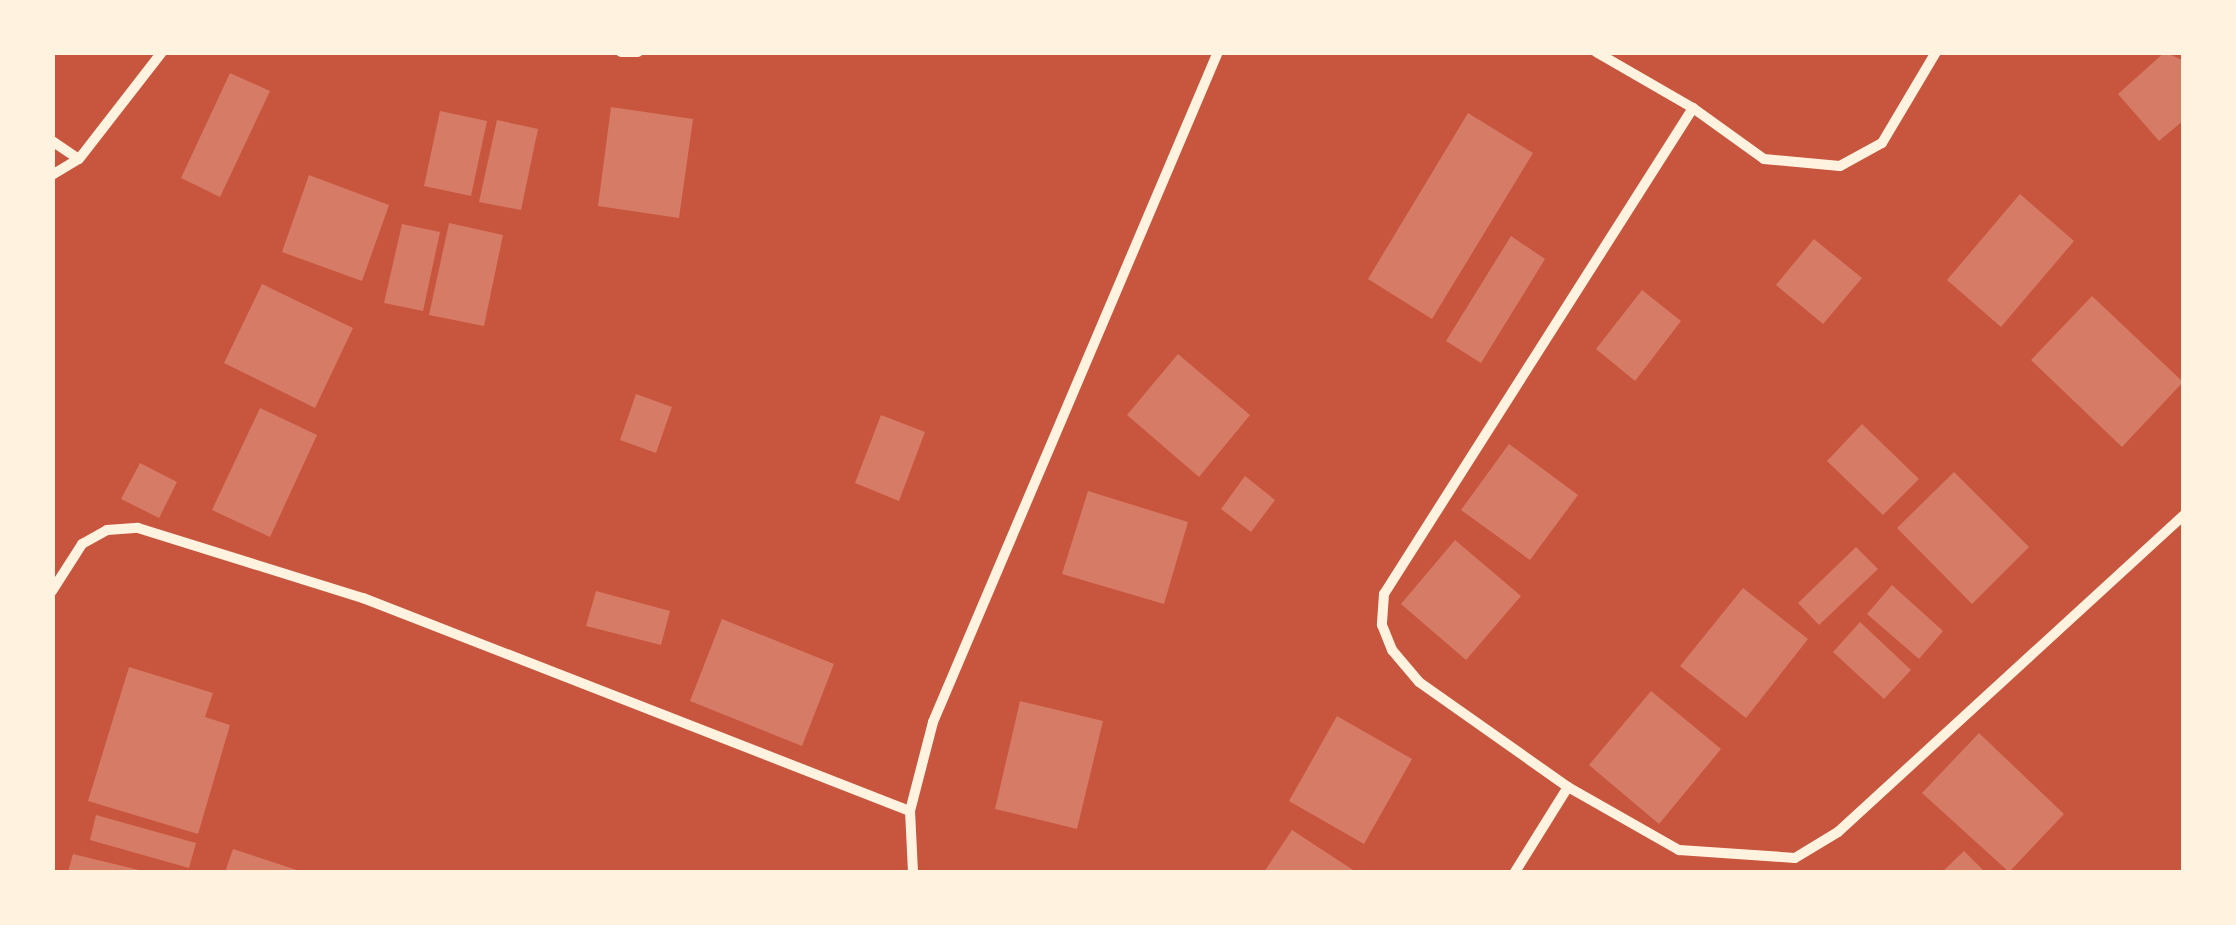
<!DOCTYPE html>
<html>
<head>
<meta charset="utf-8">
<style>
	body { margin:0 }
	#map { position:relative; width:2236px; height:925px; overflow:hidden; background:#c8553d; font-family:"Fira Sans",sans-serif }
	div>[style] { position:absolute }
	.building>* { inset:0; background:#d67c66 }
	.minor>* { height:10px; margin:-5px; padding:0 5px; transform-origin:5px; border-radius:5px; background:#fff3e0 }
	span { translate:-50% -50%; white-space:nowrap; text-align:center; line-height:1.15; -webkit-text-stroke:8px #fff3e0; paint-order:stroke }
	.frame { position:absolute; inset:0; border:55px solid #fff3e0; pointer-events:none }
</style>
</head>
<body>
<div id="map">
	<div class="building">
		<i style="clip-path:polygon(2165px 52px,2184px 61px,2184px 120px,2159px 141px,2118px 94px)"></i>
		<i style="clip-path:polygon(230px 73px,270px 91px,220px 197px,181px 178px)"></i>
		<i style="clip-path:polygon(611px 107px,693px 119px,679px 218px,598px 206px)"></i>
		<i style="clip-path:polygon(440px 111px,487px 121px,471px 196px,424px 186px)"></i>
		<i style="clip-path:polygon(1468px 113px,1533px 153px,1432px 319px,1368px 279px)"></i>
		<i style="clip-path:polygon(497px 120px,538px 129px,521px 210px,479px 202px)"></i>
		<i style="clip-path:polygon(309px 175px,389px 205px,362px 281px,282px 252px)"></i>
		<i style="clip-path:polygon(2020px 194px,2074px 241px,2001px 327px,1947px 280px)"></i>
		<i style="clip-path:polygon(449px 223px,503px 235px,484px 326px,429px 315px)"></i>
		<i style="clip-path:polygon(402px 224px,440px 232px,423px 311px,384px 303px)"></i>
		<i style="clip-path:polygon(1511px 236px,1545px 259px,1481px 363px,1446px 341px)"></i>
		<i style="clip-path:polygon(1814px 239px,1862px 278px,1823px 324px,1776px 285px)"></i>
		<i style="clip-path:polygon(262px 284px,353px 328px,315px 408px,224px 363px)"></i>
		<i style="clip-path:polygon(1642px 290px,1681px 321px,1635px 381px,1596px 349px)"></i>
		<i style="clip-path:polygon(2092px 296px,2183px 382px,2122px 447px,2031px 360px)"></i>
		<i style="clip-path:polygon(1178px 354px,1250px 415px,1199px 477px,1127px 415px)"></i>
		<i style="clip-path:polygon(636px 394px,672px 407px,656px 453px,620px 440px)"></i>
		<i style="clip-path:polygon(260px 408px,317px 435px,270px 537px,212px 510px)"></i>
		<i style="clip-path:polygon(881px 415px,925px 432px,899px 501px,855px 483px)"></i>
		<i style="clip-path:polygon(1862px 424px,1919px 479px,1883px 515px,1827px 461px)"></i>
		<i style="clip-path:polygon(1509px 444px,1578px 495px,1530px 560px,1461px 510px)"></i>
		<i style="clip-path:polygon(140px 463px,177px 482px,159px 518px,121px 499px)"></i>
		<i style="clip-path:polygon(1954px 472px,2029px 547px,1972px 604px,1897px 528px)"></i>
		<i style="clip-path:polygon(1245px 476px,1275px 500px,1251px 532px,1221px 509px)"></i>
		<i style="clip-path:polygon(1088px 491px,1188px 522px,1164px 604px,1062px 574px)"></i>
		<i style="clip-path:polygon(1455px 540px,1521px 596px,1466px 660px,1401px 604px)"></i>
		<i style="clip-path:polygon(1856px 547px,1878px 569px,1819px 625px,1798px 603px)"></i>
		<i style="clip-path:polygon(1892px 585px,1943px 631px,1919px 659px,1867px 614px)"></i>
		<i style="clip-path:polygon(1743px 588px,1808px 639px,1746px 718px,1680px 666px)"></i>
		<i style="clip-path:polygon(596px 591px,670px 611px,661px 645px,586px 626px)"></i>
		<i style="clip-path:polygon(722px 619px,834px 664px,802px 746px,690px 701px)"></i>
		<i style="clip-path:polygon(1860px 622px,1911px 670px,1884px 699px,1833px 652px)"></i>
		<i style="clip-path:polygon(129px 667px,213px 693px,205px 717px,230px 725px,198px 834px,88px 801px)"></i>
		<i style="clip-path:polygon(1651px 691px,1721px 749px,1659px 824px,1589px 765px)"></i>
		<i style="clip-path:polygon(1020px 701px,1103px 721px,1077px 829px,995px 809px)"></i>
		<i style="clip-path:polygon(1337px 716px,1412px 759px,1364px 844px,1289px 801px)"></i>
		<i style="clip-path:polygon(1979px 733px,2064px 814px,2009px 872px,1922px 793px)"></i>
		<i style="clip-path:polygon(96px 815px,196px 843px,189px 868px,90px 840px)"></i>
		<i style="clip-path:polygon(1292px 830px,1356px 872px,1264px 872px)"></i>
		<i style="clip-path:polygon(233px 849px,303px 872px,225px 872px)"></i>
		<i style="clip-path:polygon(1964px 851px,1985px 872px,1942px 872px)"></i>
		<i style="clip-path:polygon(73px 854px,143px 871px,143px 872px,68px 872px)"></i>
	</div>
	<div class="minor">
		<i style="left:621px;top:52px;width:17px"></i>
		<i style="left:1596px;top:52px;width:112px;rotate:30deg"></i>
		<i style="left:1693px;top:108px;width:87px;rotate:35.7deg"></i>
		<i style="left:1764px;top:159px;width:76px;rotate:5.3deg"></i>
		<i style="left:1840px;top:166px;width:48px;rotate:-28.7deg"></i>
		<i style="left:1882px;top:143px;width:106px;rotate:-59.3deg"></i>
		<i style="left:1693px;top:108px;width:576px;rotate:122.45deg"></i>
		<i style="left:1384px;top:594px;width:31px;rotate:94deg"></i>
		<i style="left:1382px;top:625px;width:27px;rotate:68deg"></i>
		<i style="left:1392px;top:650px;width:42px;rotate:49.8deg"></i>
		<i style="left:1419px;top:682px;width:182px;rotate:35.2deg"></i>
		<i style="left:1568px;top:787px;width:128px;rotate:29.6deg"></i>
		<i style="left:1679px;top:850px;width:116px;rotate:3.9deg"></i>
		<i style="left:1795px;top:858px;width:50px;rotate:-31.2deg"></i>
		<i style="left:1838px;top:832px;width:469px;rotate:-42.5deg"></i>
		<i style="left:52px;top:141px;width:32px;rotate:34deg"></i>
		<i style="left:52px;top:175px;width:31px;rotate:-31deg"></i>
		<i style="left:79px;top:159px;width:135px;rotate:-52.2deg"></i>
		<i style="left:52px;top:591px;width:56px;rotate:-57.4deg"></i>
		<i style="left:82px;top:544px;width:29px;rotate:-29deg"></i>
		<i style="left:107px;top:530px;width:31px;rotate:-4deg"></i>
		<i style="left:138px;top:528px;width:236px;rotate:17.3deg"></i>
		<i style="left:363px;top:598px;width:587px;rotate:21.28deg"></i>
		<i style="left:913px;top:872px;width:61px;rotate:-92.8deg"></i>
		<i style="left:910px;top:811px;width:92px;rotate:-75.5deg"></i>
		<i style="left:933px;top:722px;width:728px;rotate:-66.96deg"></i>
		<i style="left:1515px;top:872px;width:100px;rotate:-58.1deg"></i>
	</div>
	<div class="frame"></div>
</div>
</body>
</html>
